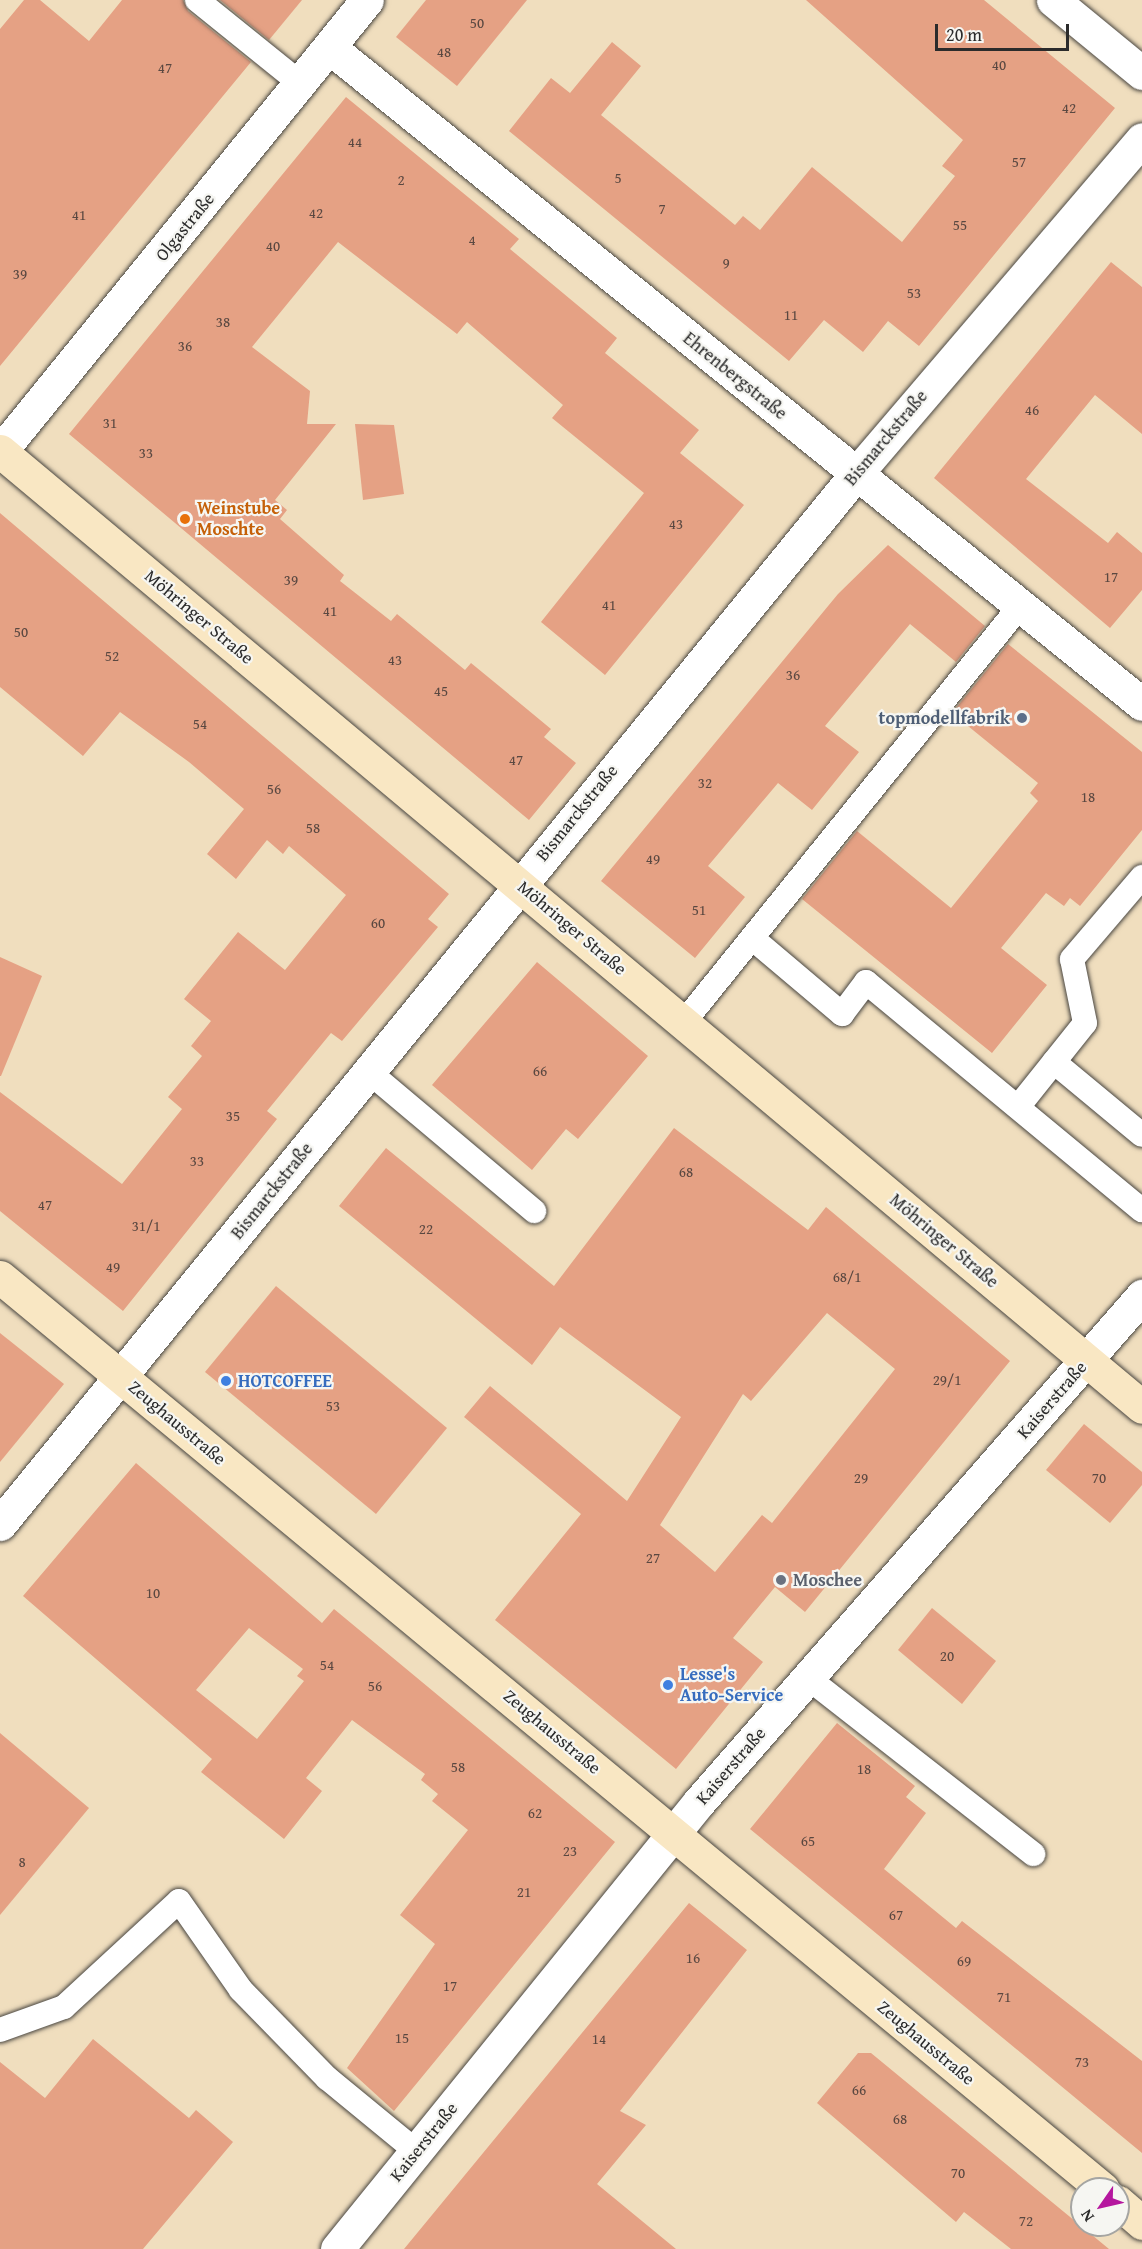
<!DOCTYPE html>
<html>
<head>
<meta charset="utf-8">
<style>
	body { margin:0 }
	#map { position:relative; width:1142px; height:2249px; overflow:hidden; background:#f0debe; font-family:"Gentium Book Plus",serif }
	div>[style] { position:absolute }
	.building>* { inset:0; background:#e5a184 }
	.roads { filter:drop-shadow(0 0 2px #494641) drop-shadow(0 0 2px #494641) }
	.lane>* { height:24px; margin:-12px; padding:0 12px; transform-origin:12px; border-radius:12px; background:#fff }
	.street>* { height:33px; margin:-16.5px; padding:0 16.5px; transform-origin:16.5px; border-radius:16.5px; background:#fff }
	.secondary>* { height:33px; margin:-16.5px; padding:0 16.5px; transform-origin:16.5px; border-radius:16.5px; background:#f9e7c3 }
	.dots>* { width:16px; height:16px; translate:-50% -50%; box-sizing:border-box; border:3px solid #f6f6f2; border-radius:50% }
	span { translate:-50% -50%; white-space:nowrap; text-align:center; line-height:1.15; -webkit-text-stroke:4.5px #f6f6f2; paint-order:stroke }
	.number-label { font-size:15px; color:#5a4841 }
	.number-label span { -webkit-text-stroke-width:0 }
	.street-label { font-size:18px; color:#2b2b2b }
	.food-label { font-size:18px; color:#c56008; font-weight:700 }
	.left { translate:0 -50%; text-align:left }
	.service-label { font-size:18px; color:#4e5e75; font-weight:700 }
	.right { translate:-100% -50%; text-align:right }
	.shop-label { font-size:18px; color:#366cbe; font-weight:700 }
	.worship-label { font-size:18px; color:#5b616d; font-weight:700 }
	.north { position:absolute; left:1070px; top:2177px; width:60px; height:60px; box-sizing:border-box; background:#f6f6f2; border:2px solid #a5a5a2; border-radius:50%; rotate:236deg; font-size:16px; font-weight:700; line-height:24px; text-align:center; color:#2b2b2b }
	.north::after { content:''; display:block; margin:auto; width:21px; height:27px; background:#b5179e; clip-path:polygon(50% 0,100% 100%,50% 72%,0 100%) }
	.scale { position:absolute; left:935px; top:24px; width:134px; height:27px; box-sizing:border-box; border:3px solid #2b2b2b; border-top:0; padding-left:8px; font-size:18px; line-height:21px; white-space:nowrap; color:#2b2b2b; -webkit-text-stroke:4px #f6f6f2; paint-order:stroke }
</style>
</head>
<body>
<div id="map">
	<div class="building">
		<i style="clip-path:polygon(24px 0,40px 0,89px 41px,122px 0,183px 0,188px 11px,251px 62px,0 366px,0 29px)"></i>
		<i style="clip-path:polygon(220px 0,302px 0,269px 40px)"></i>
		<i style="clip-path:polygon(426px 0,527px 0,457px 86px,396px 37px)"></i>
		<i style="clip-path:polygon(806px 0,984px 0,1115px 108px,919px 346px,888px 321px,863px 352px,824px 320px,789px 361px,509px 131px,551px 78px,570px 93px,612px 42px,641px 66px,601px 115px,735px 225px,743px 216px,760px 230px,812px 167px,902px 242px,955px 176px,942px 166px,963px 140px)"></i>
		<i style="clip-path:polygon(346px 97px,519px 239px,510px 249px,617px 338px,605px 353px,699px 430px,680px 453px,744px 505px,605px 675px,541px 622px,644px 493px,552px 418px,563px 405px,467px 322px,457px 334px,338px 242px,252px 347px,310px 391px,307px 424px,336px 424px,275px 500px,287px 510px,280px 519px,344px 575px,340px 581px,391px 621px,397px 614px,465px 670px,471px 663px,522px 705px,551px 729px,544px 737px,576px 763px,529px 820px,69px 434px)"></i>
		<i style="clip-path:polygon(1111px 262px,1142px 287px,1142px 434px,1095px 395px,1026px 479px,1108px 543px,1117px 532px,1142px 553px,1142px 590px,1110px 628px,934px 478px)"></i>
		<i style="clip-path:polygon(355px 424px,394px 425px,404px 494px,363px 500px)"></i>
		<i style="clip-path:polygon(0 513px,449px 894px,428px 919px,438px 927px,342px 1041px,331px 1033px,267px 1111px,277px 1119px,123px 1311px,0 1211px,0 1092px,122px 1184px,182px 1109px,168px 1097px,202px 1056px,191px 1046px,211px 1021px,184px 999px,238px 932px,285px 970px,346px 895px,289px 846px,283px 854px,267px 840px,236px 879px,207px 854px,244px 809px,189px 762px,120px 712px,83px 756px,0 687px)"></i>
		<i style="clip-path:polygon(888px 545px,985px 626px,956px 662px,910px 624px,825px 726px,859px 752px,812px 810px,778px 783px,708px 866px,745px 897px,695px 958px,601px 881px,838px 594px)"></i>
		<i style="clip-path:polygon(1008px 644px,1142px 752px,1142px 830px,1080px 906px,1070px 898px,1064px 906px,1046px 893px,1001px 948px,1047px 985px,992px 1053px,802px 899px,857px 831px,951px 908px,1038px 801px,1030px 793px,1038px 783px,952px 713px)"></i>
		<i style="clip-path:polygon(0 957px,42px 976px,1px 1076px,0 1076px)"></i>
		<i style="clip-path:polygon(537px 962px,648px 1056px,578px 1139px,566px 1129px,532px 1170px,432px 1085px)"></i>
		<i style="clip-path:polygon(evenodd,674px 1128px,808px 1230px,826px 1207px,1010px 1361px,805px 1612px,775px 1587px,733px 1638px,763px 1662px,676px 1769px,495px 1620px,581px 1514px,464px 1417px,490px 1386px,627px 1501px,681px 1417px,560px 1327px,532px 1365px,339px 1206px,386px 1148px,554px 1286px,674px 1128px,827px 1313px,895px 1369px,772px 1523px,762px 1515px,715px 1572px,660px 1525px,743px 1394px,751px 1401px,827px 1313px)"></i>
		<i style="clip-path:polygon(276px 1286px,447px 1428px,376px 1514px,205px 1372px)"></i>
		<i style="clip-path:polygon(0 1333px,64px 1384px,0 1462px)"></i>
		<i style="clip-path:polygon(1084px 1424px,1142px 1472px,1142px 1485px,1110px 1523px,1046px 1470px)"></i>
		<i style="clip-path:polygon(evenodd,136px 1463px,322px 1623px,334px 1609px,615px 1842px,394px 2111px,347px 2068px,435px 1944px,400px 1915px,468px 1830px,432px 1801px,438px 1794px,421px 1780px,425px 1774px,352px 1720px,306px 1778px,322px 1791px,284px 1839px,201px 1772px,212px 1759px,23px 1596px,136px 1463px,249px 1628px,303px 1669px,297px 1676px,304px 1681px,257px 1739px,196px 1690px,249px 1628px)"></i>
		<i style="clip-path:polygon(932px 1608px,996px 1661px,962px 1704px,898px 1650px)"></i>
		<i style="clip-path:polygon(837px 1723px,915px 1786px,906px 1797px,926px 1813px,884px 1869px,956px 1928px,962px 1921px,1142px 2061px,1142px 2153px,750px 1829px)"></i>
		<i style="clip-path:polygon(0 1733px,89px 1808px,0 1915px)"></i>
		<i style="clip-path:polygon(689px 1903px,747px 1950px,620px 2111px,646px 2125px,597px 2184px,676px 2249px,404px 2249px)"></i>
		<i style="clip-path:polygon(93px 2039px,189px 2118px,196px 2110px,233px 2142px,143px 2249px,0 2249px,0 2062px,45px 2098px)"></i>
		<i style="clip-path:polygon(858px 2053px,871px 2053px,1109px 2249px,1011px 2249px,964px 2212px,956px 2222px,817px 2103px)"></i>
	</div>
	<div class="roads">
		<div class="lane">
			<i style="left:197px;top:0;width:132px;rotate:38.9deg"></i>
			<i style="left:752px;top:938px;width:118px;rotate:40.2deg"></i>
			<i style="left:842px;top:1014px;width:40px;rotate:-53deg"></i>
			<i style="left:866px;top:982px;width:358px;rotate:39.6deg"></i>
			<i style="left:684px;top:1022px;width:535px;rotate:-51.07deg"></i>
			<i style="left:1054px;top:1062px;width:114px;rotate:39.7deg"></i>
			<i style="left:369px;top:1072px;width:216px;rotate:40.1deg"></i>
			<i style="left:1018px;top:1107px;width:107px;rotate:-51.4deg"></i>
			<i style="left:1085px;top:1023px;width:65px;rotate:-101.5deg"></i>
			<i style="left:1072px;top:959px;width:108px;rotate:-49.5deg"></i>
			<i style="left:808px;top:1678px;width:286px;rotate:38deg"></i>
			<i style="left:0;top:2030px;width:68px;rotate:-19.8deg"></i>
			<i style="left:64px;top:2007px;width:156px;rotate:-42.7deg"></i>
			<i style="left:179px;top:1901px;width:108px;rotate:55.1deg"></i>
			<i style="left:241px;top:1990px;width:123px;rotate:45.7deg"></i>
			<i style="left:327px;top:2078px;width:115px;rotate:39.4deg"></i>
		</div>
		<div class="street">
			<i style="left:1053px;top:0;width:115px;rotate:39.4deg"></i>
			<i style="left:329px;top:47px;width:1045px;rotate:38.94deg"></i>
			<i style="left:0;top:452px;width:582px;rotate:-50.93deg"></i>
			<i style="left:0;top:1524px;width:1355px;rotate:-50.81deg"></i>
			<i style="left:856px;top:474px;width:440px;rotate:-49.5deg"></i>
			<i style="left:337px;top:2249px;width:575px;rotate:-51deg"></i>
			<i style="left:699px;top:1802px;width:673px;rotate:-48.8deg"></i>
		</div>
		<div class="secondary">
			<i style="left:0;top:451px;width:1489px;rotate:39.93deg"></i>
			<i style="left:0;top:1277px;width:1431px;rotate:39.59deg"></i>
			<i style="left:1118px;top:2202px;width:32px;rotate:41deg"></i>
		</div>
	</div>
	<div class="dots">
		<i style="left:185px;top:519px;background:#e8710a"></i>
		<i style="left:1022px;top:718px;background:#5c6f8a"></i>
		<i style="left:226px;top:1381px;background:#3f7fe0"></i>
		<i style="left:781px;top:1580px;background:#6b7280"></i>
		<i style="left:668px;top:1685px;background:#3f7fe0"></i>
	</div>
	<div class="number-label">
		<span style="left:477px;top:23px">50</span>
		<span style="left:444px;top:52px">48</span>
		<span style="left:999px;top:65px">40</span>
		<span style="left:165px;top:68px">47</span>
		<span style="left:1069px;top:108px">42</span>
		<span style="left:355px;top:142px">44</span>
		<span style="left:1019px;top:162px">57</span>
		<span style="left:618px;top:178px">5</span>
		<span style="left:401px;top:180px">2</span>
		<span style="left:662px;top:209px">7</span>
		<span style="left:316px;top:213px">42</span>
		<span style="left:79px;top:215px">41</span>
		<span style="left:960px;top:225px">55</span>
		<span style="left:472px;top:240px">4</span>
		<span style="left:273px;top:246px">40</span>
		<span style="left:726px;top:263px">9</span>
		<span style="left:20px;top:274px">39</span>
		<span style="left:914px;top:293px">53</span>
		<span style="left:791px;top:315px">11</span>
		<span style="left:223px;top:322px">38</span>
		<span style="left:185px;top:346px">36</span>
		<span style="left:1032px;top:410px">46</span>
		<span style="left:110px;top:423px">31</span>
		<span style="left:146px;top:453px">33</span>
		<span style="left:676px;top:524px">43</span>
		<span style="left:1111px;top:577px">17</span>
		<span style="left:291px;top:580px">39</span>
		<span style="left:609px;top:605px">41</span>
		<span style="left:330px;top:611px">41</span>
		<span style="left:21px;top:632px">50</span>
		<span style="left:112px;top:656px">52</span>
		<span style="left:395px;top:660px">43</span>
		<span style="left:793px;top:675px">36</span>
		<span style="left:441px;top:691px">45</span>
		<span style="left:200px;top:724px">54</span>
		<span style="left:516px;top:760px">47</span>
		<span style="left:705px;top:783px">32</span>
		<span style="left:274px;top:789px">56</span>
		<span style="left:1088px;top:797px">18</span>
		<span style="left:313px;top:828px">58</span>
		<span style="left:653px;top:859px">49</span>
		<span style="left:699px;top:910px">51</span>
		<span style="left:378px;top:923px">60</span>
		<span style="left:540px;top:1071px">66</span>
		<span style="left:233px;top:1116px">35</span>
		<span style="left:197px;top:1161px">33</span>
		<span style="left:686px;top:1172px">68</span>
		<span style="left:45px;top:1205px">47</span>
		<span style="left:146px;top:1226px">31/1</span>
		<span style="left:426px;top:1229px">22</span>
		<span style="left:113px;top:1267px">49</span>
		<span style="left:847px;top:1277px">68/1</span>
		<span style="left:947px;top:1380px">29/1</span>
		<span style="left:333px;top:1406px">53</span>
		<span style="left:861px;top:1478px">29</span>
		<span style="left:1099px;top:1478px">70</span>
		<span style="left:653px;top:1558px">27</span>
		<span style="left:153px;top:1593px">10</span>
		<span style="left:947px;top:1656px">20</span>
		<span style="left:327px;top:1665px">54</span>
		<span style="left:375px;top:1686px">56</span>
		<span style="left:458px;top:1767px">58</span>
		<span style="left:864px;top:1769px">18</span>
		<span style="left:535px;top:1813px">62</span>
		<span style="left:808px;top:1841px">65</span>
		<span style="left:570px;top:1851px">23</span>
		<span style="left:22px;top:1862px">8</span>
		<span style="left:524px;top:1892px">21</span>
		<span style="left:896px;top:1915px">67</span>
		<span style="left:693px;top:1958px">16</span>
		<span style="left:964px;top:1961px">69</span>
		<span style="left:450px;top:1986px">17</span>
		<span style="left:1004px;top:1997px">71</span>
		<span style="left:402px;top:2038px">15</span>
		<span style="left:599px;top:2039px">14</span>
		<span style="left:1082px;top:2062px">73</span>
		<span style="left:859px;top:2090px">66</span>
		<span style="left:900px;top:2119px">68</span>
		<span style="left:958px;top:2173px">70</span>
		<span style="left:1026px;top:2221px">72</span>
	</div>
	<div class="street-label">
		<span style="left:185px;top:227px;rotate:-51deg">Olgastraße</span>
		<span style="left:735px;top:376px;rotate:39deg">Ehrenbergstraße</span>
		<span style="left:886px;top:438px;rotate:-50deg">Bismarckstraße</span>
		<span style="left:199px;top:617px;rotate:40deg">Möhringer Straße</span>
		<span style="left:577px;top:813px;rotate:-51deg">Bismarckstraße</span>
		<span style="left:572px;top:928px;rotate:40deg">Möhringer Straße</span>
		<span style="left:272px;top:1191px;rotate:-51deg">Bismarckstraße</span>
		<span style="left:944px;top:1241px;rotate:40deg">Möhringer Straße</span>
		<span style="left:1052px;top:1400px;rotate:-49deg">Kaiserstraße</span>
		<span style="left:177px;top:1423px;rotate:40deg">Zeughausstraße</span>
		<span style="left:552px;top:1732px;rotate:40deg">Zeughausstraße</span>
		<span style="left:731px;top:1766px;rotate:-49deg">Kaiserstraße</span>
		<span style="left:926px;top:2043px;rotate:40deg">Zeughausstraße</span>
		<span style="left:424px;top:2142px;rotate:-51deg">Kaiserstraße</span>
	</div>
	<div class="food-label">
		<span class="left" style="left:197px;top:519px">Weinstube<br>Moschte</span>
	</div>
	<div class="service-label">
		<span class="right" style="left:1010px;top:718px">topmodellfabrik</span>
	</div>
	<div class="shop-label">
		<span class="left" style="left:238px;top:1381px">HOTCOFFEE</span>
		<span class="left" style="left:680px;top:1685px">Lesse's<br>Auto-Service</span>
	</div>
	<div class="worship-label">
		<span class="left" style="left:793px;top:1580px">Moschee</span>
	</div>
	<div class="north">N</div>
	<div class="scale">20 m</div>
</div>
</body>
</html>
